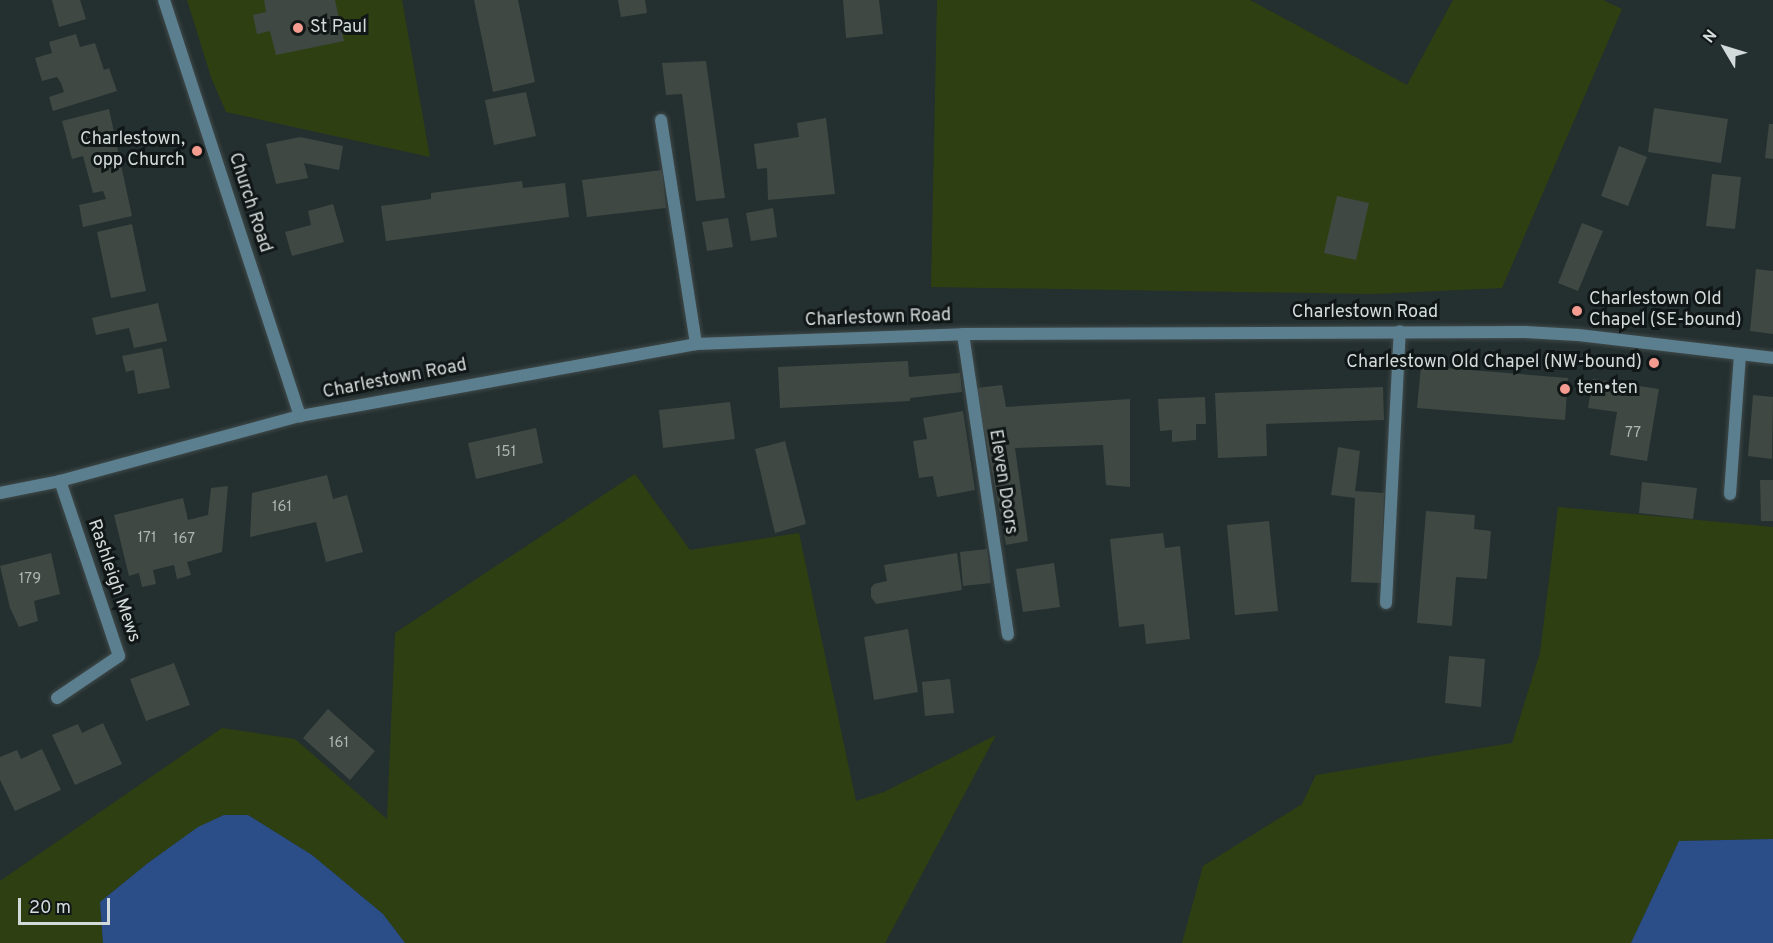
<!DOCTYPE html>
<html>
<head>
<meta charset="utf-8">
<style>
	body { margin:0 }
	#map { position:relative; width:1773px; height:943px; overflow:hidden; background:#242f2f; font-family:Overpass,sans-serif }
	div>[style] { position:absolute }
	.green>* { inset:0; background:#2e4011 }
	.water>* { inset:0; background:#2b4e88 }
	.building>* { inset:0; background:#3f4843 }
	.roads { filter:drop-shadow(0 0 2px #404a4a) drop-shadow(0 0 2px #404a4a) }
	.service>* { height:12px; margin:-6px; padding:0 6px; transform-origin:6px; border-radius:6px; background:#5c7f8f }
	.minor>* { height:12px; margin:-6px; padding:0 6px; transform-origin:6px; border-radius:6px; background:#5c7f8f }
	.tertiary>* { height:12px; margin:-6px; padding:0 6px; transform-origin:6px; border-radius:6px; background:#5c7f8f }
	.dots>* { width:16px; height:16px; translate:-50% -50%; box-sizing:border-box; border:3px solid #111616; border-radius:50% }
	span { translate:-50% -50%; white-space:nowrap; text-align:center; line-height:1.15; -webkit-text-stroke:6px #111616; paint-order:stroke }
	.number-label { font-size:15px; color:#aeb6b4 }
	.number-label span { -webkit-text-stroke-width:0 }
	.poi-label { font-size:18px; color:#d3dada }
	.left { translate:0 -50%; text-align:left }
	.right { translate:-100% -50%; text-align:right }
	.street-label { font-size:18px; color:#d3dada }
	.north { position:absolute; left:1695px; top:18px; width:60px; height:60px; -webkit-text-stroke:4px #111616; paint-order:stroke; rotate:308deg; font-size:16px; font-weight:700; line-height:24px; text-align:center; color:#d3dada }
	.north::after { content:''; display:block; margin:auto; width:21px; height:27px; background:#d3dada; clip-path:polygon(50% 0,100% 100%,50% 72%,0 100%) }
	.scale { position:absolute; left:18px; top:898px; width:92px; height:27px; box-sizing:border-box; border:3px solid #d3dada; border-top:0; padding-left:8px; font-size:18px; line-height:21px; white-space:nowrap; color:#d3dada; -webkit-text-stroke:4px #111616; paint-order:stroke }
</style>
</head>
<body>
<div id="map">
	<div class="green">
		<i style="clip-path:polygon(187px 0,402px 0,430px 157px,226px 112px,211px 77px)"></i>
		<i style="clip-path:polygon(937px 0,1250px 0,1407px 85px,1453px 0,1603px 0,1622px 9px,1502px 288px,1373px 294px,931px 287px)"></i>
		<i style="clip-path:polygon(635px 474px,690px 550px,799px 533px,856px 801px,884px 792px,996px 735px,885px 943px,405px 943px,383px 914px,312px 855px,248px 815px,224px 815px,199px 827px,148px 863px,100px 902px,103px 943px,0 943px,0 881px,222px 728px,295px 739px,387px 819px,395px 633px)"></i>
		<i style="clip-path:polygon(1558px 507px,1773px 527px,1773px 839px,1679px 841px,1631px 943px,1182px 943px,1203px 866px,1302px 804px,1316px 775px,1512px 743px,1540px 653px)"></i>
	</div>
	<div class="water">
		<i style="clip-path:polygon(224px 815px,248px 815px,312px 855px,383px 914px,405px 943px,103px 943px,100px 902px,148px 863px,198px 827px)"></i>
		<i style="clip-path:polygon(1773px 839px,1773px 943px,1631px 943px,1679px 841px)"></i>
	</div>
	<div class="building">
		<i style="clip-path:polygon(52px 0,80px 0,86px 19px,59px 27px)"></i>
		<i style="clip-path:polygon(264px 0,335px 0,344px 41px,276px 55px,270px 31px,257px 34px,253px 15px,266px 12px)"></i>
		<i style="clip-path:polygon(474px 0,518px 0,535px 82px,493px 92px)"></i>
		<i style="clip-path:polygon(618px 0,645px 0,647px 13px,621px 17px)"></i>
		<i style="clip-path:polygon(843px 0,879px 0,883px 34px,846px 38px)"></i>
		<i style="clip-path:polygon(76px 34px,80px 47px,95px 43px,104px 70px,109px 68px,117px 91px,53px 111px,49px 97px,64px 92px,61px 83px,57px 77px,42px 81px,35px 58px,52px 53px,49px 42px)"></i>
		<i style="clip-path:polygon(706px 61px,725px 198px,696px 201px,682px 94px,666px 95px,662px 63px)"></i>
		<i style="clip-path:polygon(526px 92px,536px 136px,494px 145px,485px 100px)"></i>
		<i style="clip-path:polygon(1654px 108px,1728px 119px,1721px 163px,1648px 152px)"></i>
		<i style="clip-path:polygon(109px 109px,132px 216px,83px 227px,79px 205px,106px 199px,103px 191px,93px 193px,83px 156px,72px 159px,62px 121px)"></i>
		<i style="clip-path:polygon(826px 118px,835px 194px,768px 200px,767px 168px,757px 169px,754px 144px,799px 137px,797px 123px)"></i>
		<i style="clip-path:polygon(1769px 124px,1773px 124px,1773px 159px,1765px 158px)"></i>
		<i style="clip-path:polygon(300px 137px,343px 146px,339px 170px,304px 163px,308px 178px,276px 184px,266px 144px)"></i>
		<i style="clip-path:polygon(1619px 146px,1647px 157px,1628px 206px,1601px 196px)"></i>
		<i style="clip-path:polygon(662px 170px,666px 208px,587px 217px,582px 180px)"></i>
		<i style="clip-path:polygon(1712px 174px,1741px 177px,1735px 229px,1706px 226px)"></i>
		<i style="clip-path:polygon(522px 181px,523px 188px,565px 183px,569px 217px,386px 241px,381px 206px,431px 199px,431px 193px)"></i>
		<i style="clip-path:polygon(1337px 196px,1369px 203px,1356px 260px,1324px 253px)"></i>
		<i style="clip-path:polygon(333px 204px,344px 242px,292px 256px,285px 232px,311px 225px,308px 211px)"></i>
		<i style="clip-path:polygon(773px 208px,777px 237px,751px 241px,746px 213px)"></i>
		<i style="clip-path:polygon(728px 218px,733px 247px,707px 251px,702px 222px)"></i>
		<i style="clip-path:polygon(1582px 223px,1603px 231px,1578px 291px,1558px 283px)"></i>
		<i style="clip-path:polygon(132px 224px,146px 291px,111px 298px,97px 232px)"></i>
		<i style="clip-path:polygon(1756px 269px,1773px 271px,1773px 334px,1750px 331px)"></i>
		<i style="clip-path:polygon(158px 303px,167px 341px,134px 348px,129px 328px,96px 335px,92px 318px)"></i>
		<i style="clip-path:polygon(162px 348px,170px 388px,138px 394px,134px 370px,126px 372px,122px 356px)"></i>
		<i style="clip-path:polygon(908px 361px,909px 377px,960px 373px,962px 392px,910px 398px,910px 401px,780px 408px,778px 367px)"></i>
		<i style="clip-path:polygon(1421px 366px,1568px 378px,1565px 420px,1417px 408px)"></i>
		<i style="clip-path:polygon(1593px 379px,1659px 389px,1647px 461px,1610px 455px,1617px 412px,1588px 408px)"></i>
		<i style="clip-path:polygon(1002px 385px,1006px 407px,1130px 399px,1130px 487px,1106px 485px,1103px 445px,1015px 448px,1028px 541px,1006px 545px,976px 388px)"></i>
		<i style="clip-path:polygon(1383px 387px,1384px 420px,1266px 424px,1267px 456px,1218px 458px,1215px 393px)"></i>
		<i style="clip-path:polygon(1753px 395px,1773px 397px,1772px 459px,1748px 456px)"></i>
		<i style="clip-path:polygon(1205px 397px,1206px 424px,1196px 424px,1196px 440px,1172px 442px,1172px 430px,1160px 431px,1158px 399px)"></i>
		<i style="clip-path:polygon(730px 402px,735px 439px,663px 448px,659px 410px)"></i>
		<i style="clip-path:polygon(963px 411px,975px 490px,937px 497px,933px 476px,919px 478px,913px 441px,927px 439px,923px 418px)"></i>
		<i style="clip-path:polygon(536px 428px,543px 463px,476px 479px,468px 443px)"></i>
		<i style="clip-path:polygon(785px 441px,806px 524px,775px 533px,755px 449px)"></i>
		<i style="clip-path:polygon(1338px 447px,1360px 451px,1355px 491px,1384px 493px,1381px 583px,1351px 582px,1355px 498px,1331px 495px)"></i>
		<i style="clip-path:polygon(327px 475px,333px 499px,347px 495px,363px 552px,326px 562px,316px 522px,250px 537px,252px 493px)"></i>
		<i style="clip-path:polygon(1760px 480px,1773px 480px,1773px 521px,1761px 521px)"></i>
		<i style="clip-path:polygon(1642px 482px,1697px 488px,1693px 519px,1639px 513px)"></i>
		<i style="clip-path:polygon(228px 486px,222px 552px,187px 562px,191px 575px,177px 579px,174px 565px,153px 570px,156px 584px,142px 587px,139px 573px,129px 576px,114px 515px,183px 498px,188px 520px,208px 515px,211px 488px)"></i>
		<i style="clip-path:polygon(1426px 511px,1475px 515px,1474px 529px,1491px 531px,1487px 579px,1456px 577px,1452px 626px,1417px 623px)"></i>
		<i style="clip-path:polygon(1269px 521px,1278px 611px,1235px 615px,1227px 525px)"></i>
		<i style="clip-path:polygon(1163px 533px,1165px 548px,1180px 546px,1190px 639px,1146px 644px,1144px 624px,1119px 627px,1110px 539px)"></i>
		<i style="clip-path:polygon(987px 549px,991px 583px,963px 586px,960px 552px)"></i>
		<i style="clip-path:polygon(51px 553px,60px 594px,34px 601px,38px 621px,19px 627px,10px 608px,0 566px)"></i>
		<i style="clip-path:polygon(957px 553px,962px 590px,876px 604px,871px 597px,871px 588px,874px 584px,887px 581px,884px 565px)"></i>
		<i style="clip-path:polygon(1054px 563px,1060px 607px,1023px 612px,1016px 569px)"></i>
		<i style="clip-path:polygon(908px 629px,918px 692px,874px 700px,864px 637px)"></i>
		<i style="clip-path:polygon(1449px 656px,1485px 659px,1481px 707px,1445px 703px)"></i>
		<i style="clip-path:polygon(174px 663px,190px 705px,146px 721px,130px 679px)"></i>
		<i style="clip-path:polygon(950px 679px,954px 713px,925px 716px,922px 682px)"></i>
		<i style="clip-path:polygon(328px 709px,375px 751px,350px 780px,303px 738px)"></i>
		<i style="clip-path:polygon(103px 723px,122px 764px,75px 785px,52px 735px,78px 724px,82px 733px)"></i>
		<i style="clip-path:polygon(42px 749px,61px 790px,15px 811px,0 780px,0 757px,17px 750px,21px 759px)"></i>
	</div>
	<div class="roads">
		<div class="service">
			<i style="left:1730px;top:494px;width:140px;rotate:-85.9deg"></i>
			<i style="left:1386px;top:603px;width:272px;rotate:-87.1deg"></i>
		</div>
		<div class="minor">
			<i style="left:661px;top:120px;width:227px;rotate:81.1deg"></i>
			<i style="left:963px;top:334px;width:304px;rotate:81.5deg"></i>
			<i style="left:57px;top:698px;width:75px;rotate:-34.1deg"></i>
			<i style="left:119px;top:656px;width:185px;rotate:-108.6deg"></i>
		</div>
		<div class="tertiary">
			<i style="left:164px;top:0;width:438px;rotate:71.9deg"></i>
			<i style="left:0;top:493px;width:61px;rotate:-11.3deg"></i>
			<i style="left:60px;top:481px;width:249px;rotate:-15.2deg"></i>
			<i style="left:300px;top:416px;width:402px;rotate:-10.3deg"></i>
			<i style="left:696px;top:344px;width:267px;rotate:-2.1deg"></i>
			<i style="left:963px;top:334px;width:562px;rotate:-0.2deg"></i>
			<i style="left:1525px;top:332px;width:53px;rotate:3.2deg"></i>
			<i style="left:1578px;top:335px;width:196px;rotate:6.7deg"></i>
		</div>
	</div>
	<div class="dots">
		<i style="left:298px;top:28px;background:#f59c91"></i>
		<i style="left:197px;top:151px;background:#f59c91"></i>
		<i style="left:1577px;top:311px;background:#f59c91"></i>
		<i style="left:1654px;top:363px;background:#f59c91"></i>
		<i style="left:1565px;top:389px;background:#f59c91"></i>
	</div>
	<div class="number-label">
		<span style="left:1633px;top:434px">77</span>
		<span style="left:506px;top:453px">151</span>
		<span style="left:282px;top:508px">161</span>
		<span style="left:147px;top:539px">171</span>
		<span style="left:184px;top:540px">167</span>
		<span style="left:30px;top:580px">179</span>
		<span style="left:339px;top:744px">161</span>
	</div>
	<div class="poi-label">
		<span class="left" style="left:310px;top:28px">St Paul</span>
		<span class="right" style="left:185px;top:151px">Charlestown,<br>opp Church</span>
		<span class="left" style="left:1589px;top:311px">Charlestown Old<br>Chapel (SE-bound)</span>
		<span class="right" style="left:1642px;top:363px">Charlestown Old Chapel (NW-bound)</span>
		<span class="left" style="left:1577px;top:389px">ten•ten</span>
	</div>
	<div class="street-label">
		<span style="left:249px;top:203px;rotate:72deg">Church Road</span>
		<span style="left:1365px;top:313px">Charlestown Road</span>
		<span style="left:878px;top:319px;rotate:-2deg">Charlestown Road</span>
		<span style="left:395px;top:380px;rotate:-11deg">Charlestown Road</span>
		<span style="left:1002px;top:482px;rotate:81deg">Eleven Doors</span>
		<span style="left:113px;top:581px;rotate:71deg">Rashleigh Mews</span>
	</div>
	<div class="north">N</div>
	<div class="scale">20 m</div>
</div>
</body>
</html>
